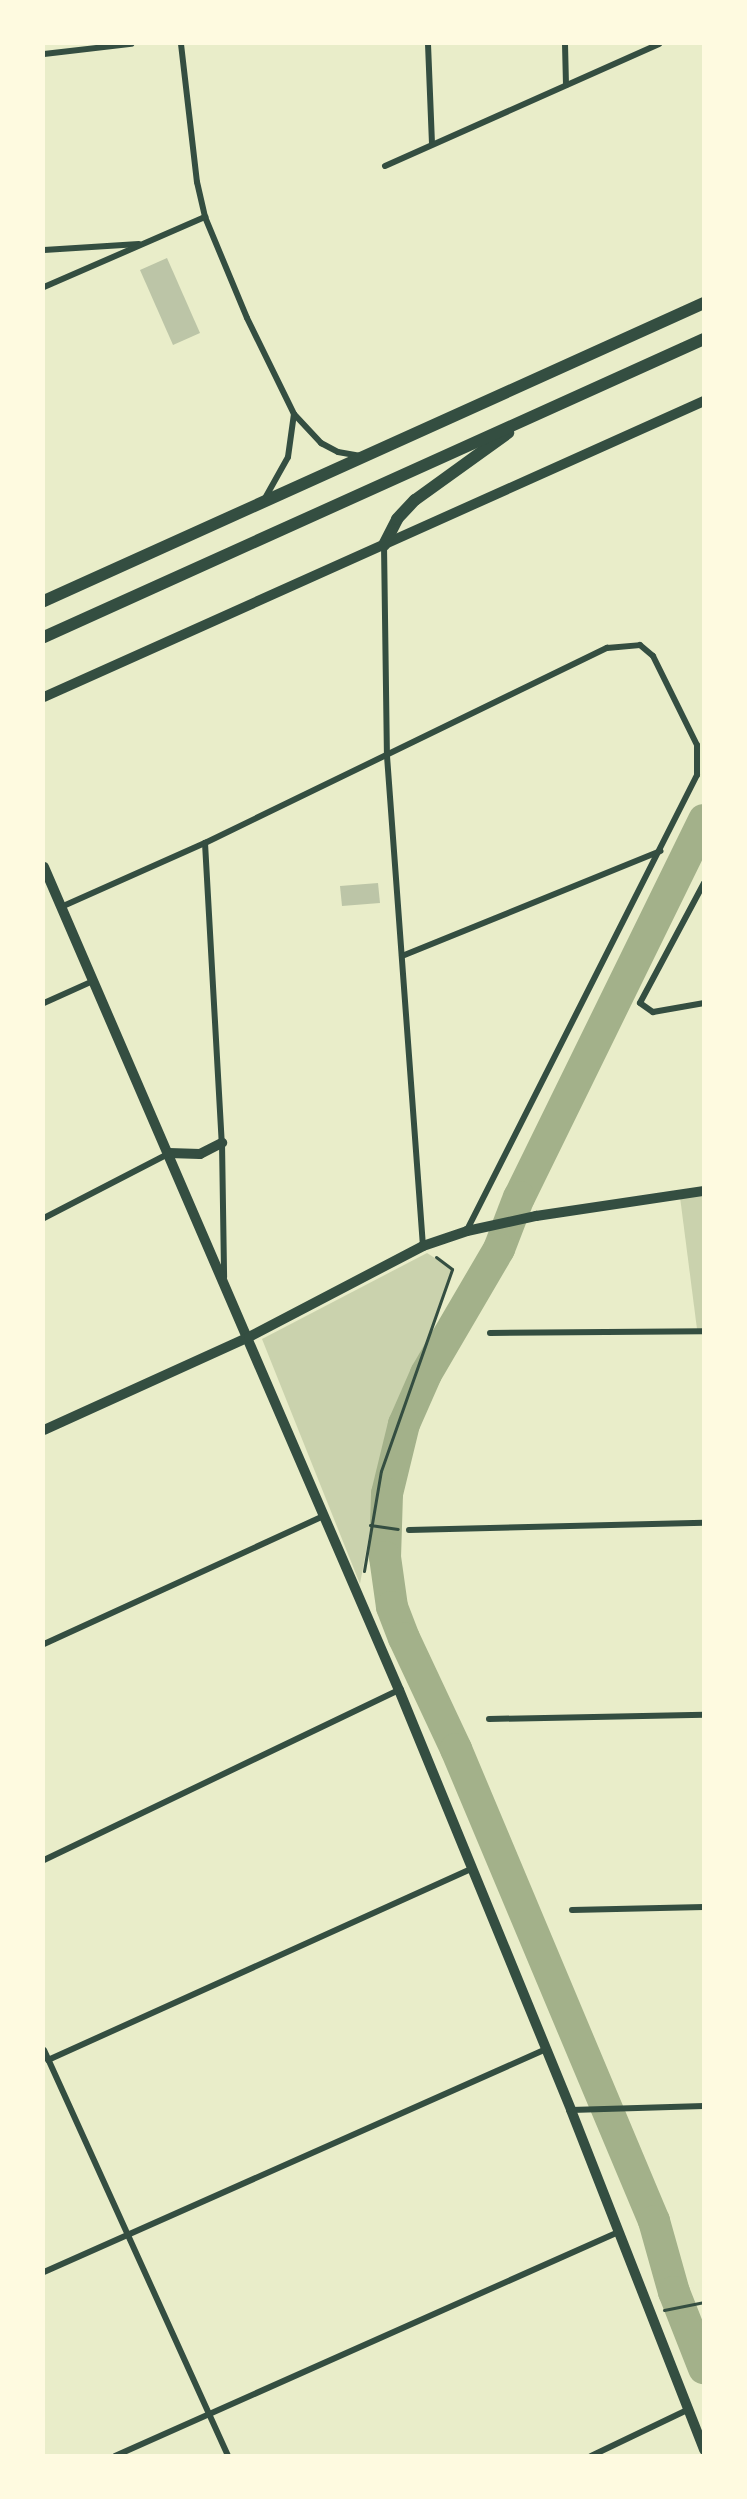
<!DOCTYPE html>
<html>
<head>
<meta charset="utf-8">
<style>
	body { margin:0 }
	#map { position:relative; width:747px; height:2499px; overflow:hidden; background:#e9edc9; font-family:"DM Sans",sans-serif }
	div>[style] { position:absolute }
	.green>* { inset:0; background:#cad2ad }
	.river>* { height:32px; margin:-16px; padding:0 16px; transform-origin:16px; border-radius:16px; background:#a3b18a }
	.building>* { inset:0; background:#bcc5a7 }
	.path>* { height:3px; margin:-1.5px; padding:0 1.5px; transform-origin:1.5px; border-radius:1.5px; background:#344e41 }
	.minor>* { height:6px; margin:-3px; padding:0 3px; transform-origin:3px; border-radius:3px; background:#344e41 }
	.tertiary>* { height:10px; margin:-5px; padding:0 5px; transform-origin:5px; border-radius:5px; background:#344e41 }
	.primary>* { height:12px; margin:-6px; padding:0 6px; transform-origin:6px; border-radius:6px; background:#344e41 }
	span { translate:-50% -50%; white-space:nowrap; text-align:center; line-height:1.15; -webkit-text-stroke:6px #fefae0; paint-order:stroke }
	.frame { position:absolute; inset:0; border:45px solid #fefae0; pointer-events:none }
</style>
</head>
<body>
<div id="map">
	<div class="green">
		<i style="clip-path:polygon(703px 1194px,703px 1329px,697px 1329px,680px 1197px)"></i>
		<i style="clip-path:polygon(427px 1253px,452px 1269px,381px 1471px,360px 1584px,262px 1339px)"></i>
	</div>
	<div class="river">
		<i style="left:704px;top:820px;width:420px;rotate:116.1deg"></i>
		<i style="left:519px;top:1197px;width:56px;rotate:111deg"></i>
		<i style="left:499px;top:1249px;width:145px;rotate:120.3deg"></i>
		<i style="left:426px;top:1374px;width:55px;rotate:113.7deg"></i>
		<i style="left:404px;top:1424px;width:72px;rotate:103.7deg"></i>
		<i style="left:387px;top:1494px;width:63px;rotate:91.8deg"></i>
		<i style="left:385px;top:1557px;width:50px;rotate:82deg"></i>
		<i style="left:392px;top:1607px;width:33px;rotate:69deg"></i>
		<i style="left:404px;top:1638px;width:123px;rotate:64.9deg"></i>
		<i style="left:456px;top:1749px;width:512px;rotate:67.24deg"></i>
		<i style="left:654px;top:2221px;width:74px;rotate:74.3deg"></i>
		<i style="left:674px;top:2292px;width:82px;rotate:68.5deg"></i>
	</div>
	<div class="building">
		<i style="clip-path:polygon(167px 258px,200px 333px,173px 345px,140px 270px)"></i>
		<i style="clip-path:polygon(378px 883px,380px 903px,342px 906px,340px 886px)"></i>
	</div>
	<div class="path">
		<i style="left:370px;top:1525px;width:28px;rotate:8deg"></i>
		<i style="left:364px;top:1571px;width:101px;rotate:-80.4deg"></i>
		<i style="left:381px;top:1471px;width:214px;rotate:-70.6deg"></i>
		<i style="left:452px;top:1269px;width:20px;rotate:-143deg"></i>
		<i style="left:664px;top:2310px;width:41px;rotate:-11.3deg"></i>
	</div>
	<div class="minor">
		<i style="left:181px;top:44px;width:139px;rotate:83.4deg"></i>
		<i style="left:197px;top:182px;width:36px;rotate:77deg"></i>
		<i style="left:205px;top:217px;width:109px;rotate:67.4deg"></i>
		<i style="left:247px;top:318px;width:107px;rotate:63.9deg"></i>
		<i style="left:294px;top:414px;width:40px;rotate:47deg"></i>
		<i style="left:321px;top:443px;width:19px;rotate:28deg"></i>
		<i style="left:338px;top:452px;width:23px;rotate:10deg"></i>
		<i style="left:428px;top:44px;width:100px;rotate:87.7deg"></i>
		<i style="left:565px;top:44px;width:41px;rotate:88.6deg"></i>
		<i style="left:44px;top:54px;width:88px;rotate:-6.6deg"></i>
		<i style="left:385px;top:166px;width:300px;rotate:-24deg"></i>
		<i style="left:44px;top:250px;width:95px;rotate:-3.6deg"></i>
		<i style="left:44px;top:287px;width:176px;rotate:-23.5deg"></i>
		<i style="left:264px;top:500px;width:49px;rotate:-60.8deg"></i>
		<i style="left:288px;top:457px;width:43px;rotate:-82.1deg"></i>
		<i style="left:384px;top:545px;width:211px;rotate:89.2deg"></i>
		<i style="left:387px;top:756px;width:491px;rotate:85.8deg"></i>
		<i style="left:205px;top:843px;width:300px;rotate:86.8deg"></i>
		<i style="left:222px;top:1143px;width:134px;rotate:89.1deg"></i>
		<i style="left:704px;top:883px;width:136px;rotate:118.1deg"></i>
		<i style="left:640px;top:1003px;width:16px;rotate:35deg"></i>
		<i style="left:653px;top:1012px;width:52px;rotate:-10deg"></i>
		<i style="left:61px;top:907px;width:158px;rotate:-24deg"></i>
		<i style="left:205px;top:843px;width:447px;rotate:-25.9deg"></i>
		<i style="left:607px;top:648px;width:33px;rotate:-5deg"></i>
		<i style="left:640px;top:645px;width:17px;rotate:40deg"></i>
		<i style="left:653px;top:656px;width:99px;rotate:63.7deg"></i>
		<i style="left:697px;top:745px;width:30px;rotate:90deg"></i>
		<i style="left:697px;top:775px;width:510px;rotate:116.82deg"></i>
		<i style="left:402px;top:956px;width:279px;rotate:-22.1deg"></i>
		<i style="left:44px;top:1003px;width:54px;rotate:-24.2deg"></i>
		<i style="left:44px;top:1218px;width:140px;rotate:-27.3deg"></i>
		<i style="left:490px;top:1333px;width:214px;rotate:-0.5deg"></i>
		<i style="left:409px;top:1530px;width:295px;rotate:-1.4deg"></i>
		<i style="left:44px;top:1644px;width:308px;rotate:-24.6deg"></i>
		<i style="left:489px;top:1719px;width:215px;rotate:-1.1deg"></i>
		<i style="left:44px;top:1860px;width:394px;rotate:-25.6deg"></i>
		<i style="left:572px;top:1910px;width:132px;rotate:-1.3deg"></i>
		<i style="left:44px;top:2050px;width:446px;rotate:65.6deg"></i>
		<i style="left:48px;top:2060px;width:464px;rotate:-24.3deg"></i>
		<i style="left:571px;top:2110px;width:133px;rotate:-1.7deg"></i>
		<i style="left:44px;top:2272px;width:547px;rotate:-23.94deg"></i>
		<i style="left:115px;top:2456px;width:548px;rotate:-23.99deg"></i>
		<i style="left:591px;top:2456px;width:106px;rotate:-25.6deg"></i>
	</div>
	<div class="tertiary">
		<i style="left:44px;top:697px;width:723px;rotate:-24.16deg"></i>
		<i style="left:44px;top:867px;width:896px;rotate:66.67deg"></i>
		<i style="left:399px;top:1690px;width:454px;rotate:67.7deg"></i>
		<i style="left:571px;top:2110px;width:365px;rotate:68.6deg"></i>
		<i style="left:169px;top:1153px;width:31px;rotate:2deg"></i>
		<i style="left:200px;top:1154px;width:25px;rotate:-27deg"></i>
		<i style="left:44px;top:1430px;width:225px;rotate:-24.4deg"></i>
		<i style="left:249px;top:1337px;width:196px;rotate:-27.6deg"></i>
		<i style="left:423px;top:1246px;width:46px;rotate:-18.8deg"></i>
		<i style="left:467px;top:1231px;width:71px;rotate:-12.3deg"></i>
		<i style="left:536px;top:1216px;width:170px;rotate:-8.5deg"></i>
	</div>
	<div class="primary">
		<i style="left:384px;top:545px;width:29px;rotate:-63deg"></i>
		<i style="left:397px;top:519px;width:26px;rotate:-47deg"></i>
		<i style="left:415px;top:500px;width:115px;rotate:-35.8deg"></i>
		<i style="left:44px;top:601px;width:724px;rotate:-24.3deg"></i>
		<i style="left:44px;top:637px;width:724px;rotate:-24.3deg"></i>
	</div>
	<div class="frame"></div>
</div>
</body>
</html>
